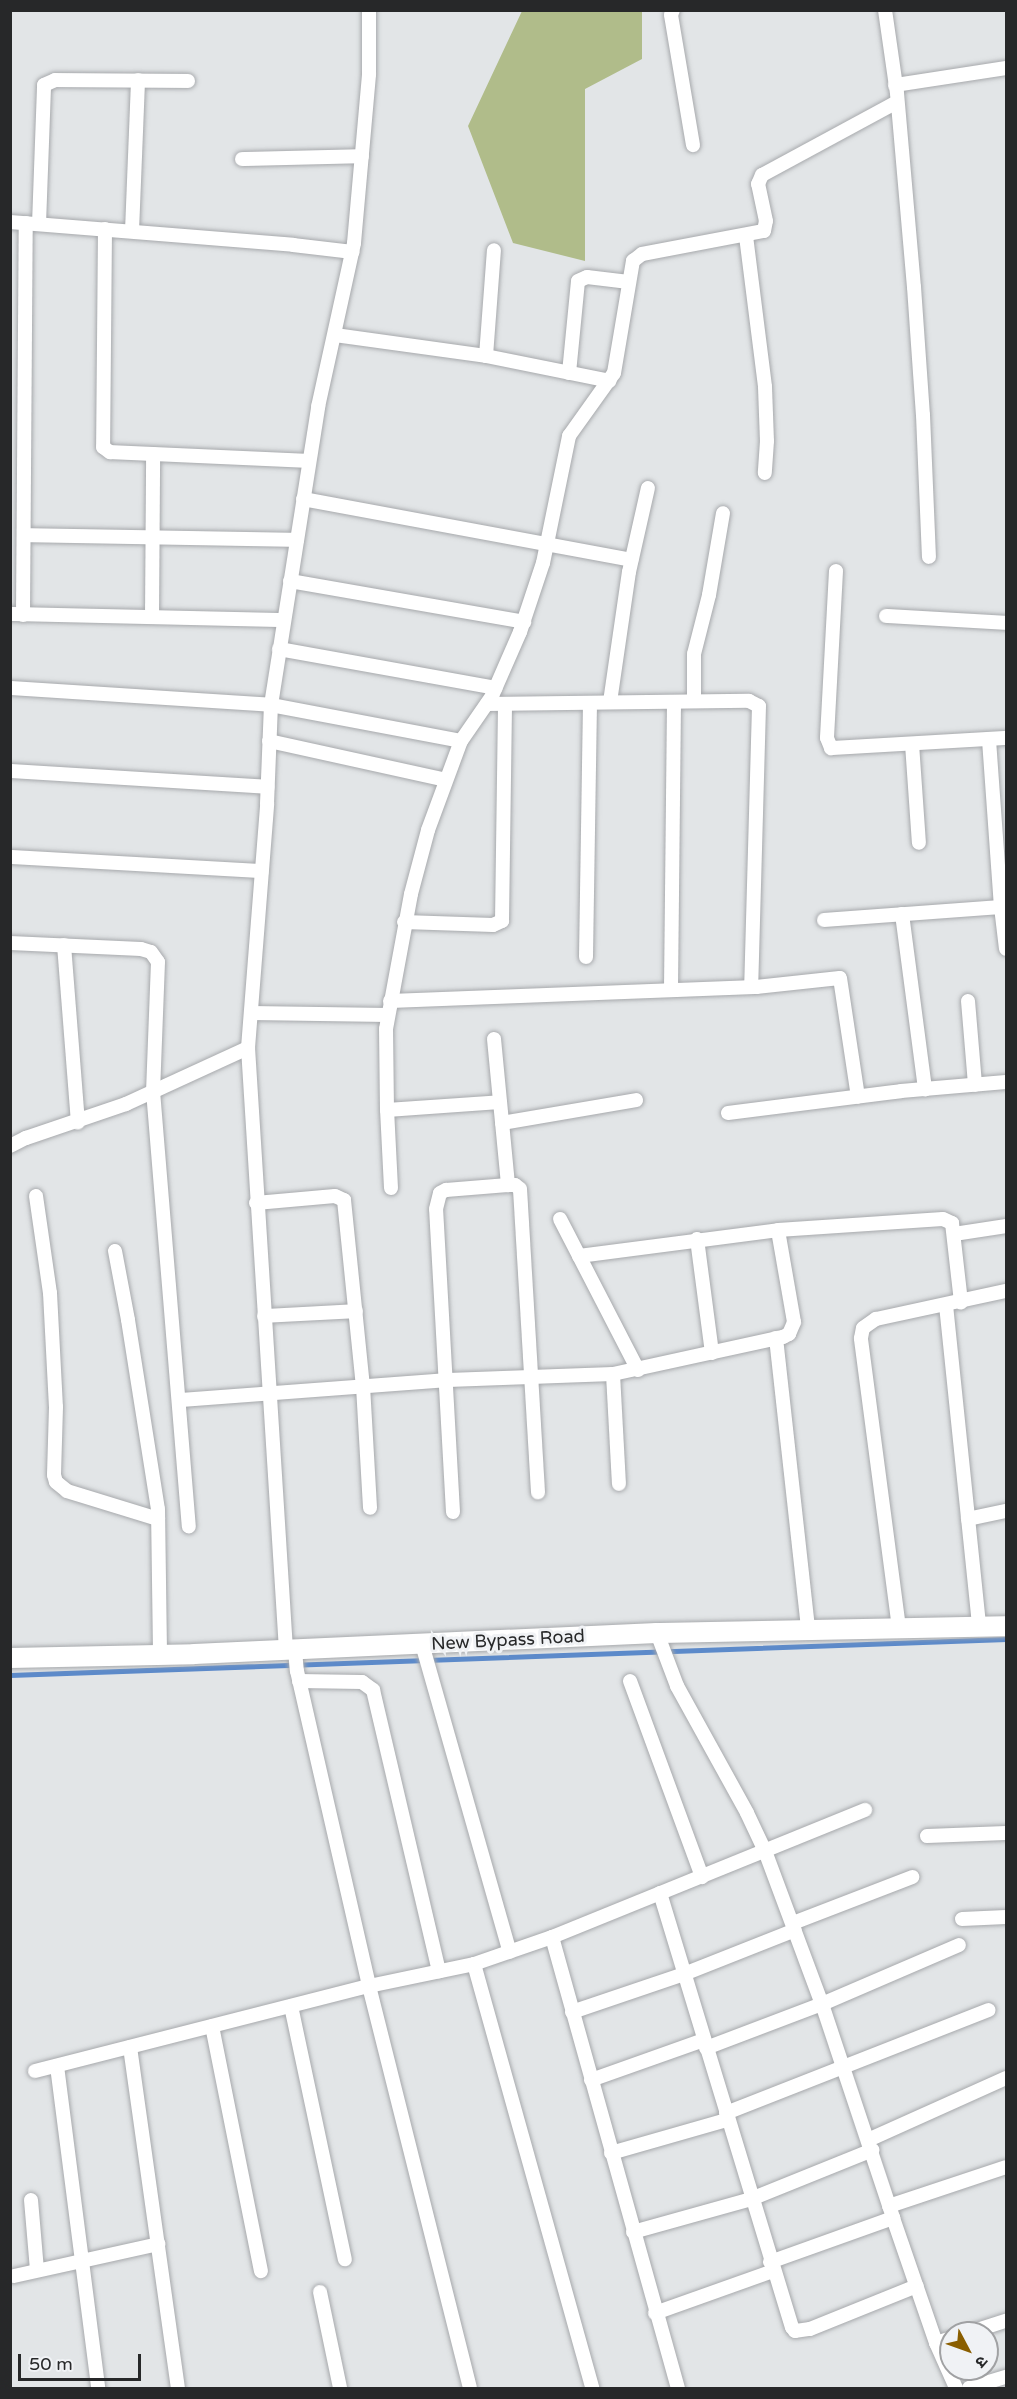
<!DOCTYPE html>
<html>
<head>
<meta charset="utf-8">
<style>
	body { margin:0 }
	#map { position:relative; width:1017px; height:2399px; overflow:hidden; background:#e2e5e7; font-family:"Varela Round","Noto Sans Devanagari",sans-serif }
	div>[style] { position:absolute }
	.green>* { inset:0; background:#b0bc8a }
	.stream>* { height:5px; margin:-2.5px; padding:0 2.5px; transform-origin:2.5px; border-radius:2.5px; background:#5c8aca }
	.roads { filter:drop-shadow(0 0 2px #a7a9ac) drop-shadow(0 0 2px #a7a9ac) }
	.minor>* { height:14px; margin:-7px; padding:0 7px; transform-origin:7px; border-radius:7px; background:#fff }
	.secondary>* { height:20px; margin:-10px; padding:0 10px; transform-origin:10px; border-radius:10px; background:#fff }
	span { translate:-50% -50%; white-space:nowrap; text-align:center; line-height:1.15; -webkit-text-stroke:6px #f0f2f5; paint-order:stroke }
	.street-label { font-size:18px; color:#272829 }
	.frame { position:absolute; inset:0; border:12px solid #272829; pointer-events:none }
	.north { position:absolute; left:939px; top:2321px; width:60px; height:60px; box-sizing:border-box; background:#f0f2f5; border:2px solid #a0a1a3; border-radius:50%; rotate:131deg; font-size:16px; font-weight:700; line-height:24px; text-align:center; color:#272829 }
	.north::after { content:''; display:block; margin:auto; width:21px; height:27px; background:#8a5e00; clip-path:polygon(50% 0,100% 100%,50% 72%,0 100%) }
	.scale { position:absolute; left:18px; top:2354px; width:123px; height:27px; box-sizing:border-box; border:3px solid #272829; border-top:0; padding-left:8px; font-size:18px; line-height:21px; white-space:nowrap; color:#272829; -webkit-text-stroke:4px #f0f2f5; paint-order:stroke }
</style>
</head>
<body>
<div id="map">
	<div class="green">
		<i style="clip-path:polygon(522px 11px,642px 11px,642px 59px,585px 89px,585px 261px,513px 243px,468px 126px)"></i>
	</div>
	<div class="stream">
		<i style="left:10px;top:1675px;width:997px;rotate:-2.07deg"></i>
	</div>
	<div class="roads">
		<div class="minor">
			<i style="left:673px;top:10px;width:5px;rotate:112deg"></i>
			<i style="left:671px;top:15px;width:132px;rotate:80.4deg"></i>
			<i style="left:885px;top:10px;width:84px;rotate:81.8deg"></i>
			<i style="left:897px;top:93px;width:195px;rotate:85deg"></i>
			<i style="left:914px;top:287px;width:128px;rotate:86deg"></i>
			<i style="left:923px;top:415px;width:142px;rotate:87.6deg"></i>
			<i style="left:895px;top:85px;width:112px;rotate:-8.7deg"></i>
			<i style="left:242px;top:159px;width:120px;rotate:-1.4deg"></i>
			<i style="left:10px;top:222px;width:284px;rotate:4.6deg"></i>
			<i style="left:293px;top:245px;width:60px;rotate:6.7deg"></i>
			<i style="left:39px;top:224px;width:139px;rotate:-87.9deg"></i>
			<i style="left:44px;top:85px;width:12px;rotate:-24deg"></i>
			<i style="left:55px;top:80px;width:133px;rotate:0.4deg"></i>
			<i style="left:105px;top:229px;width:218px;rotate:90.5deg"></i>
			<i style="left:103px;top:447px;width:9px;rotate:36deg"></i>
			<i style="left:110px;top:452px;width:199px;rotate:2.6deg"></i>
			<i style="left:132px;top:231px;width:151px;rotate:-87.7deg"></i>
			<i style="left:746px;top:236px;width:152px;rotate:82.8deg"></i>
			<i style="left:765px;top:387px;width:54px;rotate:87.9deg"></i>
			<i style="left:767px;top:441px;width:32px;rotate:94deg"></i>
			<i style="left:335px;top:335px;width:152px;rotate:7.9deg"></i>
			<i style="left:486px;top:356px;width:126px;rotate:11.4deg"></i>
			<i style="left:486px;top:356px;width:106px;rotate:-85.7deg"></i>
			<i style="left:569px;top:373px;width:92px;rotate:-84.4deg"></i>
			<i style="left:578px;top:281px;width:10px;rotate:-24deg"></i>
			<i style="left:587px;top:277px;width:42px;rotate:6.8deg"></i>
			<i style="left:303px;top:499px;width:334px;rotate:10.5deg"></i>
			<i style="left:24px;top:535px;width:273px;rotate:1deg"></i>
			<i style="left:836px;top:571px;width:167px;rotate:93.1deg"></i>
			<i style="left:827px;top:738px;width:11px;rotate:68deg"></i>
			<i style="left:831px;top:748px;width:175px;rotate:-3.3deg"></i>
			<i style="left:290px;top:581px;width:238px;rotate:9.9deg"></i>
			<i style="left:10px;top:614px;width:273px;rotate:1.3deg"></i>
			<i style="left:23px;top:615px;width:392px;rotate:-89.6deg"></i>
			<i style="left:886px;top:616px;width:120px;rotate:3.3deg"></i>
			<i style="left:152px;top:617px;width:163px;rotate:-89.6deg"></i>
			<i style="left:279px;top:649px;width:220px;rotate:10.2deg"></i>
			<i style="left:10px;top:688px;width:262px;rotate:3.7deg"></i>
			<i style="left:271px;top:705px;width:193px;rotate:10.7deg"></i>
			<i style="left:694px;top:701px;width:47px;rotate:-90deg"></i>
			<i style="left:694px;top:654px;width:61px;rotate:-75.7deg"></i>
			<i style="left:709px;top:595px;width:83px;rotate:-80.3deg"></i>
			<i style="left:610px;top:702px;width:131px;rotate:-81.7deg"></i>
			<i style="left:629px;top:572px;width:86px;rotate:-77.3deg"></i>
			<i style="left:487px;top:704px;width:262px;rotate:-0.7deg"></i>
			<i style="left:749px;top:701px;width:11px;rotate:27deg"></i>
			<i style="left:759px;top:706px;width:278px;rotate:91.6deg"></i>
			<i style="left:751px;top:984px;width:6px;rotate:31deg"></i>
			<i style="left:756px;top:987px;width:84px;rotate:-6.1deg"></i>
			<i style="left:840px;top:978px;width:120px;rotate:81.4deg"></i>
			<i style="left:989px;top:740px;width:167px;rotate:85.9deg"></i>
			<i style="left:1001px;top:907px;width:42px;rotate:83.2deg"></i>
			<i style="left:269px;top:741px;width:181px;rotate:12.4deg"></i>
			<i style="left:912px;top:744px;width:99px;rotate:86deg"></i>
			<i style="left:10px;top:771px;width:258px;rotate:3.5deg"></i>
			<i style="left:10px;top:857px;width:252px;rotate:3.2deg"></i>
			<i style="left:902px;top:914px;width:177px;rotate:82.5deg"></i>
			<i style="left:824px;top:920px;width:177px;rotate:-4.2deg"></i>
			<i style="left:404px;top:922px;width:89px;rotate:1.9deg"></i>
			<i style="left:493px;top:925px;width:10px;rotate:-24deg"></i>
			<i style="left:502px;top:921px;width:217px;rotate:-89.2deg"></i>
			<i style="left:10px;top:943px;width:131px;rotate:2.6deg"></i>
			<i style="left:141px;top:949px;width:10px;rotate:17deg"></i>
			<i style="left:151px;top:952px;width:12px;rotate:55deg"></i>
			<i style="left:158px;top:962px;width:129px;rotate:92.2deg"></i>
			<i style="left:153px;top:1091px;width:437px;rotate:85.3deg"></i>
			<i style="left:64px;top:945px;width:178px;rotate:85.5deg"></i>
			<i style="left:586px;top:957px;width:254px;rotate:-89.1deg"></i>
			<i style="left:671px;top:989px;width:287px;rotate:-89.4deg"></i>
			<i style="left:390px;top:1001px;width:366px;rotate:-2.2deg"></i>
			<i style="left:968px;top:1001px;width:84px;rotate:85.2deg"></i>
			<i style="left:251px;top:1013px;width:137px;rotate:0.8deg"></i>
			<i style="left:494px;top:1039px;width:147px;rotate:84.5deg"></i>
			<i style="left:387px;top:1110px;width:113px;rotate:-4deg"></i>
			<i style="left:728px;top:1113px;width:174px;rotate:-7.2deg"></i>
			<i style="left:901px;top:1091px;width:105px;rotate:-4.9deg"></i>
			<i style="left:502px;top:1123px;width:136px;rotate:-9.7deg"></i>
			<i style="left:10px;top:1146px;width:18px;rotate:-27deg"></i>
			<i style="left:26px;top:1138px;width:106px;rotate:-18.8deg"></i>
			<i style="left:126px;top:1104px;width:134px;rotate:-24.7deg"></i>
			<i style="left:391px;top:1188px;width:78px;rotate:-92.9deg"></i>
			<i style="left:387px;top:1110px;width:81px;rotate:-90.7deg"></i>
			<i style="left:386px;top:1029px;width:137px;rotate:-79.5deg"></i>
			<i style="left:411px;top:894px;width:66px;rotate:-75.1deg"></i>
			<i style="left:428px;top:830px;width:95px;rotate:-69.7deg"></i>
			<i style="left:461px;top:741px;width:55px;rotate:-55.4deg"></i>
			<i style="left:492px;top:696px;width:70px;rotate:-66.4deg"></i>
			<i style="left:520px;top:632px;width:73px;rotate:-71.6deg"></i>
			<i style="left:543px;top:563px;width:130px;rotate:-78.4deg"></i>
			<i style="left:569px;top:436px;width:77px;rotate:-54.5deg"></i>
			<i style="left:614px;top:373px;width:114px;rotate:-80.4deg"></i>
			<i style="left:633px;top:261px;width:11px;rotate:-38deg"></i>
			<i style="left:642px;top:254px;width:124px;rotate:-10.7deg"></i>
			<i style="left:764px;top:231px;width:10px;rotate:-79deg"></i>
			<i style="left:766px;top:221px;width:38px;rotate:-102deg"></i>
			<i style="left:758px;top:184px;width:10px;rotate:-66deg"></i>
			<i style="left:762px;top:175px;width:153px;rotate:-28.4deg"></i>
			<i style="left:36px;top:1196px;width:98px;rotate:81.8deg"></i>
			<i style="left:50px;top:1293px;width:114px;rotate:87deg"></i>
			<i style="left:56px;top:1407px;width:68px;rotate:91.7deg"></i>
			<i style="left:54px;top:1475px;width:7px;rotate:74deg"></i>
			<i style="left:56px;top:1482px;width:14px;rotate:39deg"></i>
			<i style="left:67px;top:1491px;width:95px;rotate:17.1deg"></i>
			<i style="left:256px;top:1203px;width:79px;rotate:-5.1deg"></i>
			<i style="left:335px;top:1196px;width:10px;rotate:24deg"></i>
			<i style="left:344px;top:1200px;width:187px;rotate:84.2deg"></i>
			<i style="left:363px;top:1386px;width:122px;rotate:86.7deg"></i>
			<i style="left:560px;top:1219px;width:170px;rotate:62.7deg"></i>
			<i style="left:954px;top:1234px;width:53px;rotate:-8.7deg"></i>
			<i style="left:697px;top:1239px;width:115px;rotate:82.5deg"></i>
			<i style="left:115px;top:1251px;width:70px;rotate:79.3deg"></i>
			<i style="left:128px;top:1320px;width:191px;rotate:81deg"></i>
			<i style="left:158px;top:1509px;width:146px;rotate:89.2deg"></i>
			<i style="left:579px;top:1256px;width:201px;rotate:-7.4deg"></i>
			<i style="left:778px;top:1230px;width:165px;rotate:-3.8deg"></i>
			<i style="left:943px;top:1219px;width:10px;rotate:24deg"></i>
			<i style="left:952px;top:1223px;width:80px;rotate:83.5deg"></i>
			<i style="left:946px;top:1305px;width:324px;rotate:84.1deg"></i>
			<i style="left:264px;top:1316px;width:92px;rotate:-3.1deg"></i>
			<i style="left:776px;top:1338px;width:294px;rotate:83.7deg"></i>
			<i style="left:613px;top:1374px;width:110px;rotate:86.9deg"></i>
			<i style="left:181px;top:1400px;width:268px;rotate:-4.3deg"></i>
			<i style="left:448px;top:1380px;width:165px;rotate:-2.1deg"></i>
			<i style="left:613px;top:1374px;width:174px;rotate:-12.3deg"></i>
			<i style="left:783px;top:1337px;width:7px;rotate:-27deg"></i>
			<i style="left:789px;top:1334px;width:13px;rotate:-67deg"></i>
			<i style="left:794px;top:1322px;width:93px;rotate:-99.9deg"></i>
			<i style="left:453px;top:1512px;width:303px;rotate:-93.2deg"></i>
			<i style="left:436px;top:1209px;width:16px;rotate:-76deg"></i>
			<i style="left:440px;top:1193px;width:7px;rotate:-27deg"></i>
			<i style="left:446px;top:1190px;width:62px;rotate:-4.6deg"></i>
			<i style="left:508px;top:1185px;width:7px"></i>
			<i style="left:515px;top:1185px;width:6px;rotate:39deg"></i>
			<i style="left:520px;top:1189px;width:304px;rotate:86.6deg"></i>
			<i style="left:968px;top:1519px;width:39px;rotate:-12deg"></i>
			<i style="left:899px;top:1628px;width:292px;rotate:-97.5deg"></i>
			<i style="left:861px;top:1338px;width:10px;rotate:-79deg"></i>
			<i style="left:863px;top:1328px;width:16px;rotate:-35deg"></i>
			<i style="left:876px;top:1319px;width:133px;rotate:-12.2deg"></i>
			<i style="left:657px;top:1633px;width:57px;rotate:69.3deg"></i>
			<i style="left:677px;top:1686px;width:145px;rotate:61.1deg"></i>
			<i style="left:747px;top:1813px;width:42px;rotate:64.7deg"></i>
			<i style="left:765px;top:1851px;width:163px;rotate:69.6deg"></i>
			<i style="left:822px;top:2004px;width:225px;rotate:71.6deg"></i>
			<i style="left:893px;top:2218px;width:132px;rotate:71deg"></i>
			<i style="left:936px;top:2343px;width:49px;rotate:66deg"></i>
			<i style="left:422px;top:1644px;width:320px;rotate:74.1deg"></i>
			<i style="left:286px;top:1650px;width:603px;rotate:-93.61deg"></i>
			<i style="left:248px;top:1048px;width:245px;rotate:-85.5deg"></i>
			<i style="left:267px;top:804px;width:99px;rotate:-87.7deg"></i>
			<i style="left:271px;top:705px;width:302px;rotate:-81deg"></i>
			<i style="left:318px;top:407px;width:168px;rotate:-77.6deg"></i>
			<i style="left:354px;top:243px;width:170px;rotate:-84.9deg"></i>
			<i style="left:369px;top:74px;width:64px;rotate:-90deg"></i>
			<i style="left:295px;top:1650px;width:21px;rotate:85deg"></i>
			<i style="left:297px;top:1671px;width:323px;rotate:77.1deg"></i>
			<i style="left:369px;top:1986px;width:414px;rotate:75.9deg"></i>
			<i style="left:299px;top:1681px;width:63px;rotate:0.9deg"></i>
			<i style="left:362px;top:1682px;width:14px;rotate:36deg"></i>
			<i style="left:373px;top:1690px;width:289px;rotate:76.8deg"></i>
			<i style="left:630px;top:1681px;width:209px;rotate:69.8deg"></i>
			<i style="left:927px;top:1836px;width:79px;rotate:-2.2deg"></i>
			<i style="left:660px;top:1893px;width:454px;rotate:73.1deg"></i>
			<i style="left:792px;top:2327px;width:5px;rotate:53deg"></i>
			<i style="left:795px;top:2331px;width:15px;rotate:-8deg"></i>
			<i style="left:810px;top:2329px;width:115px;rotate:-21.9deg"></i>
			<i style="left:962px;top:1919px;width:44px;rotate:-2.6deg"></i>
			<i style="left:793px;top:1923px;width:128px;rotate:-21.1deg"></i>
			<i style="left:552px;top:1937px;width:468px;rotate:74.4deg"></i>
			<i style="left:474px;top:1964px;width:440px;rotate:74.4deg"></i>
			<i style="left:291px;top:2006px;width:259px;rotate:78deg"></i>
			<i style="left:572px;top:2012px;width:118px;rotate:-18.7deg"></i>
			<i style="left:684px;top:1974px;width:119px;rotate:-21.6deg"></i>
			<i style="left:212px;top:2026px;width:250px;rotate:78.7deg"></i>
			<i style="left:130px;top:2047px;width:344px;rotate:82deg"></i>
			<i style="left:706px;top:2048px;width:124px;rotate:-20.8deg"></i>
			<i style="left:822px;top:2004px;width:149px;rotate:-23.3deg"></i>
			<i style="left:57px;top:2066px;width:325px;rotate:82.7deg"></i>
			<i style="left:35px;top:2071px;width:345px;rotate:-14.3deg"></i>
			<i style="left:369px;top:1986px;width:107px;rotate:-11.8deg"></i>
			<i style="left:474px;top:1964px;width:83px;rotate:-19.1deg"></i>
			<i style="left:552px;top:1937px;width:338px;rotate:-22.1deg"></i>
			<i style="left:591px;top:2080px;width:120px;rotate:-19.5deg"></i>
			<i style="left:726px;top:2113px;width:282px;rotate:-21.4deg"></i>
			<i style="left:868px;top:2140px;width:151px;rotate:-24.2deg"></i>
			<i style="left:611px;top:2153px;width:121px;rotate:-15.9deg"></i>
			<i style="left:31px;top:2200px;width:70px;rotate:85.1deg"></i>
			<i style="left:889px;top:2206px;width:123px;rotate:-18.4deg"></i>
			<i style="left:633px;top:2232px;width:123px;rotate:-15.6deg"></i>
			<i style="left:751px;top:2199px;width:131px;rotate:-22deg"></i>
			<i style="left:770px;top:2262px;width:131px;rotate:-19.7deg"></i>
			<i style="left:14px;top:2276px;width:148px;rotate:-12.5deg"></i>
			<i style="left:320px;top:2292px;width:98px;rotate:78.2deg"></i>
			<i style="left:655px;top:2313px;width:125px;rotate:-19.6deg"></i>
			<i style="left:968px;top:2333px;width:40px;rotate:-18deg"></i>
			<i style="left:936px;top:2343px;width:16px;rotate:-18deg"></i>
			<i style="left:969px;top:2388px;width:39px;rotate:-17deg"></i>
		</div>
		<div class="secondary">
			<i style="left:10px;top:1658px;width:184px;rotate:-1.2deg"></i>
			<i style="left:194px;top:1654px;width:463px;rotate:-2.6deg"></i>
			<i style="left:657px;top:1633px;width:349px;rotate:-1.1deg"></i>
		</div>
	</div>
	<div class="street-label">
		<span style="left:508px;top:1640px;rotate:-3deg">New Bypass Road</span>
	</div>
	<div class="frame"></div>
	<div class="north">उ</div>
	<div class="scale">50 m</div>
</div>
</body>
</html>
